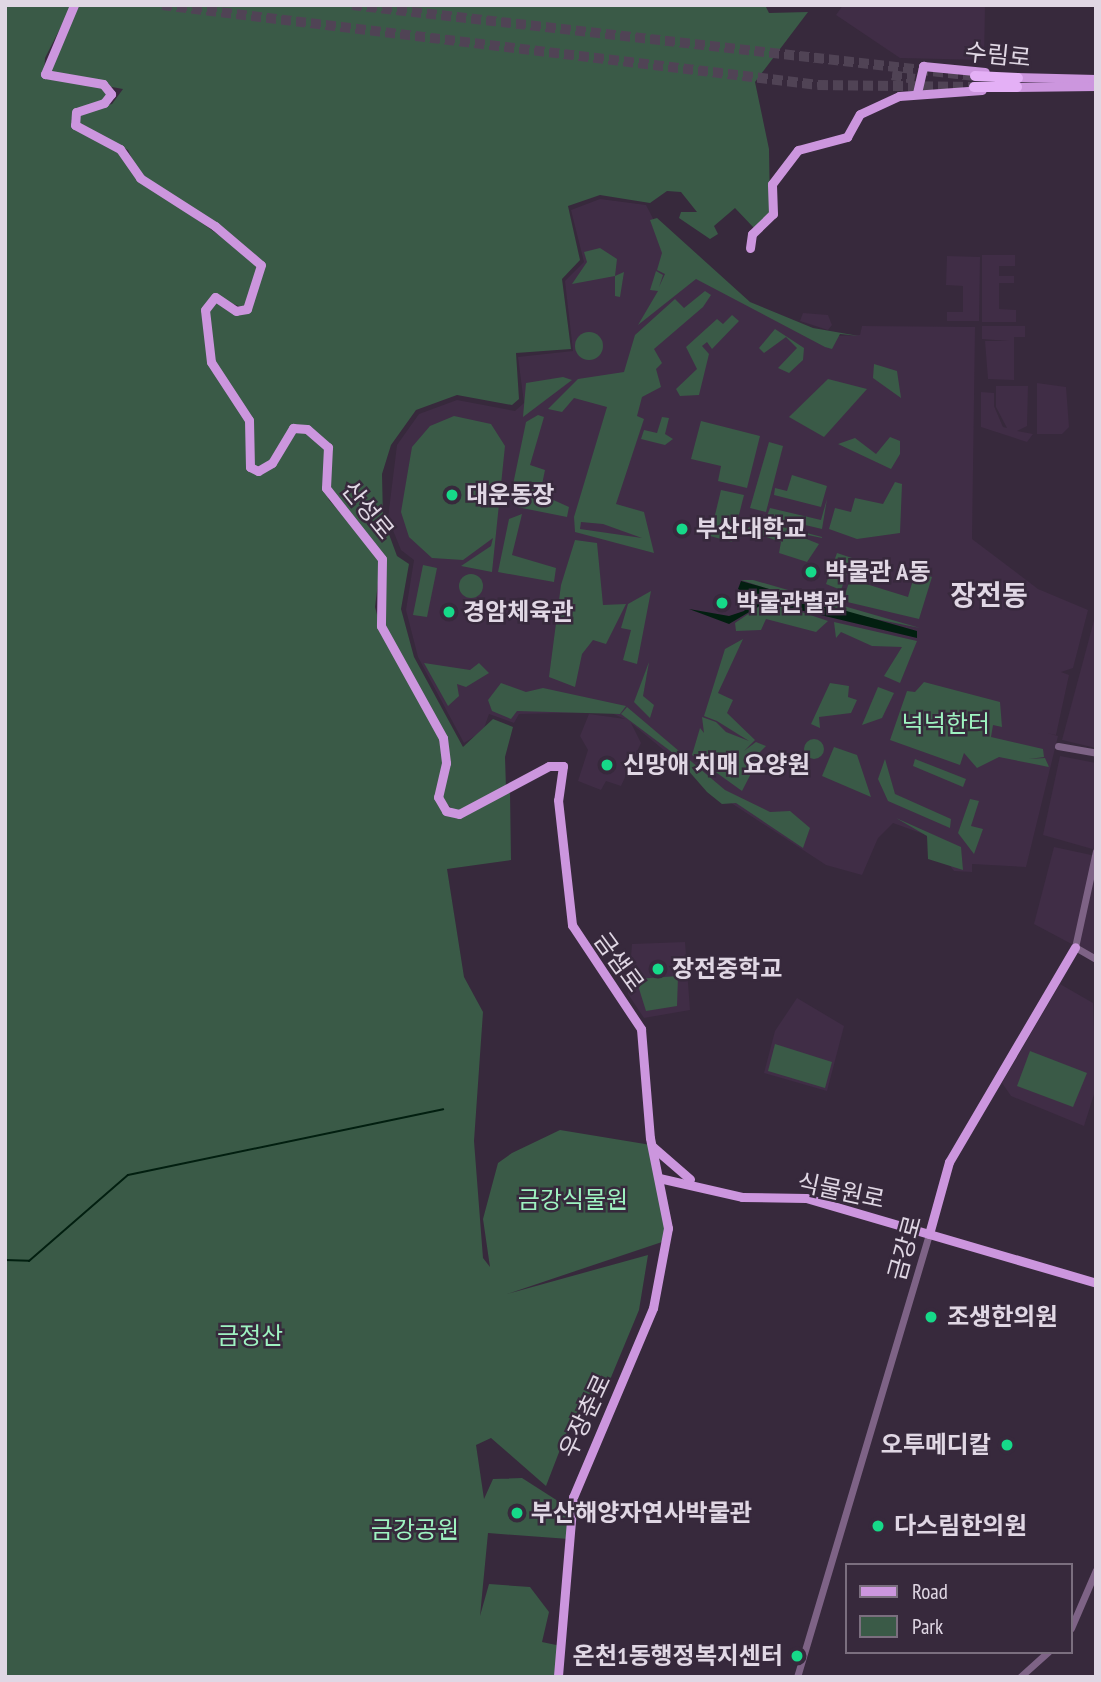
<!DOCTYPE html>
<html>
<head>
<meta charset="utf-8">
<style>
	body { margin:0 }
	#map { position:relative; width:1101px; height:1682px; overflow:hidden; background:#37293c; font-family:"PT Sans Narrow","Noto Sans KR",sans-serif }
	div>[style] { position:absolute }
	.built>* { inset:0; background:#402d46 }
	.green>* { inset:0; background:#3a5a47 }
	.round { border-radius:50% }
	.water>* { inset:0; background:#021f10 }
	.stream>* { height:2px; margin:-1px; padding:0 1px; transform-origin:1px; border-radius:1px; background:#021f10 }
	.highway-tunnel>* { height:10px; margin-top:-5px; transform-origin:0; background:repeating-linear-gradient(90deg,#504355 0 10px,transparent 0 15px) }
	.minor>* { height:7px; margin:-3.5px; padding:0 3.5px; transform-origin:3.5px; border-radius:3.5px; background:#7e6386 }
	.major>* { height:9px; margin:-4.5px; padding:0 4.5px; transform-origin:4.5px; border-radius:4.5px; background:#cc96de }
	.highway>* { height:10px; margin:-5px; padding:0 5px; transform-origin:5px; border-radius:5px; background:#e4b0f6 }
	.dots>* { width:19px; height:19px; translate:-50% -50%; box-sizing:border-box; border:4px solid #37293c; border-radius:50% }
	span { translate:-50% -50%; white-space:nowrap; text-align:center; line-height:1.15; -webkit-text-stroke:5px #37293c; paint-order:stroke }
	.street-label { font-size:24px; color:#e0d7e4 }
	.poi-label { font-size:24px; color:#e0d7e4; font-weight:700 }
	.left { translate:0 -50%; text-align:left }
	.right { translate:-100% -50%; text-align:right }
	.park-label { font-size:24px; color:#9ef3c1 }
	.quarter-label { font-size:28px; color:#e0d7e4; font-weight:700 }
	.frame { position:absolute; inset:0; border:7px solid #e0d7e4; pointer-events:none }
	.legend { position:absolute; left:845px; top:1563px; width:228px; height:91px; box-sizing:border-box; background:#37293c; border:2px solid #7b6f7f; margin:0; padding:9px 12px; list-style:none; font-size:21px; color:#e0d7e4 }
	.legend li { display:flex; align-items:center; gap:14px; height:35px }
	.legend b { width:35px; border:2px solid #7b6f7f }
</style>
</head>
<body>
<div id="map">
	<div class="built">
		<i style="clip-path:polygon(843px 5px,985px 5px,984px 60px,900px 58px,836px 15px)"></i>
		<i style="clip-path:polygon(600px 199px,646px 205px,672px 255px,749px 303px,813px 331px,831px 336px,860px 335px,862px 326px,975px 327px,972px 539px,1038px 589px,1088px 610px,1073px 668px,1061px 672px,1069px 675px,1056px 735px,1047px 733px,1058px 736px,1026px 867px,972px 864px,972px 872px,954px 871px,929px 836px,893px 823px,878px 838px,862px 875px,826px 865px,716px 793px,631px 723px,641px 743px,621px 786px,606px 781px,601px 790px,578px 781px,588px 750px,580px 736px,589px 714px,625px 719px,609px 712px,519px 714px,514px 723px,489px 714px,483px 731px,464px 743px,418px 657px,406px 610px,414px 560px,401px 550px,388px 518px,397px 445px,419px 414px,457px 400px,515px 411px,524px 403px,518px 357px,573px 351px,565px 281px,584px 262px,571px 210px)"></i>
		<i style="clip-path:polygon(982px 255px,1015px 255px,1015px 266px,999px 266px,999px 276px,1014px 276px,1014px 283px,999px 283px,999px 309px,1016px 310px,1016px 322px,982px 322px)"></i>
		<i style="clip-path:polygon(947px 256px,980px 257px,979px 321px,947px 321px,947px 312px,963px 312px,963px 286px,946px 285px)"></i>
		<i style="clip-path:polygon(803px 313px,828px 315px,832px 325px,828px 330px,800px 321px)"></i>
		<i style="clip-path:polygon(982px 326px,1025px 326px,1025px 337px,1014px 337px,1014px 380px,988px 379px,985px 341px,1009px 341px,982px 339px)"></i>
		<i style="clip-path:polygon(1037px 383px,1066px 387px,1069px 427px,1062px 434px,1037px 434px)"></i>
		<i style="clip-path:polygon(996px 386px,1028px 386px,1027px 426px,1017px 431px,1033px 434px,1027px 442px,981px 427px,981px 392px,994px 393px,994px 406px,1003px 427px,1007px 428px,996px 407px)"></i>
		<i style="clip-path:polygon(1096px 613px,1096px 748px,1062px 740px)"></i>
		<i style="clip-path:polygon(1060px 756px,1096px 763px,1096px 850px,1043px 835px)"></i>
		<i style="clip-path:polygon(1054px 847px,1096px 856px,1096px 957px,1034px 924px)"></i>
		<i style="clip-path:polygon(685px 942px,690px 1010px,644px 1018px,628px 994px,632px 944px)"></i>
		<i style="clip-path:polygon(1060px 984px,1093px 1003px,1096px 1088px,1084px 1126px,1011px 1096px,1002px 1083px)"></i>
		<i style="clip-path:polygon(797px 998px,844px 1026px,827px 1091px,764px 1073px,775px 1031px)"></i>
	</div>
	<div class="green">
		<i style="clip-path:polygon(5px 5px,72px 5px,45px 58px,44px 77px,100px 84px,110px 96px,71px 119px,122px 152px,137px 178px,259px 263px,244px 308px,212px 296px,204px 306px,209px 362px,248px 419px,250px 470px,267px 469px,286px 435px,304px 429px,327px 447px,323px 484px,329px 500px,381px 559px,375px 607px,380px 626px,441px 736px,445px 763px,437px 799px,450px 815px,510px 792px,511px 860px,447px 869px,464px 977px,483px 1012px,474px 1141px,483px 1258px,490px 1267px,483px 1219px,498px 1163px,512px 1153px,560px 1130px,651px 1145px,668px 1240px,507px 1294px,648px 1255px,639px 1310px,607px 1387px,573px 1416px,546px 1486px,491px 1438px,476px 1445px,484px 1499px,493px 1479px,522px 1478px,572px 1510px,569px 1539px,488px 1533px,480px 1616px,489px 1584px,530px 1587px,549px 1612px,542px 1642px,561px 1646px,557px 1677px,5px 1677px)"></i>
		<i style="clip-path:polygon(76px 5px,765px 5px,769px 13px,808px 12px,755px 82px,769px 149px,770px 212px,754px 228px,735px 208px,714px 226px,718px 234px,710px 239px,679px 218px,681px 212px,697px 212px,681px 192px,667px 191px,650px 203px,600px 195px,568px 206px,580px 260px,562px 279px,571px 349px,516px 353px,519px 399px,512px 405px,457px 395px,416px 410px,391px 445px,382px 474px,383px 518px,397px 556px,409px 564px,401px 609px,414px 657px,463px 747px,493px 719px,513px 727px,505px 757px,506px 788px,457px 813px,440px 798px,447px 748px,382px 627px,385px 571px,325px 484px,329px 446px,296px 426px,273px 462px,251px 468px,250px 420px,211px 361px,206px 308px,212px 299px,236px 313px,255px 295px,262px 262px,140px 177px,128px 150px,78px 125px,82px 111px,112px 104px,123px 89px,50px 76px,47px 66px)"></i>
		<i style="clip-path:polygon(657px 218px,750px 302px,813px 328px,859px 336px,840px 334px,832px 349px,825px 347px,696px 279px,638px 325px,658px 291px,650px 290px,656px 271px,663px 275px,659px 287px,665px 274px,657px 270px,662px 253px,650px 220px)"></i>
		<i style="clip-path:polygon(600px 248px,617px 259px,615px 276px,624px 272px,620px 297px,615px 296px,615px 276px,572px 284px,587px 262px,584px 252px)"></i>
		<i style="clip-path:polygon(evenodd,705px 291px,711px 295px,703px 307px,654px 349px,662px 363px,656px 369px,661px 387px,642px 397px,637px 416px,644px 419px,616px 504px,644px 512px,654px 553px,575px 532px,574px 517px,607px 407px,574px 398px,562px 412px,548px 409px,578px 379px,624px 372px,635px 335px,675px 299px,684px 308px,705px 291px,581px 522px,603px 524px,642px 538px,580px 529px,581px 522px)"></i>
		<i style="clip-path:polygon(732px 315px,739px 321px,712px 349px,707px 342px,702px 346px,709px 354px,699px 395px,680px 396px,676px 389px,697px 369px,686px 347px,717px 319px,723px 324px)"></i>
		<i style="clip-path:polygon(775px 329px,804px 348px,803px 360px,789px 373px,778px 368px,797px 348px,786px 337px,764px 353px,759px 348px)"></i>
		<i class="round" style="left:575px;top:332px;width:28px;height:28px"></i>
		<i style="clip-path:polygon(874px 364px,897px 371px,901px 398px,873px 378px)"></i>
		<i style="clip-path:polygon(563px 377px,572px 380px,523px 417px,526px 383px)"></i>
		<i style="clip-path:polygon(828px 379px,867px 389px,824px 437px,789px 417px)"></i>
		<i style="clip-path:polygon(538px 415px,544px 417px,530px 465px,545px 470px,540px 494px,569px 507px,567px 517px,517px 507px,510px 499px,526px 422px)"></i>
		<i style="clip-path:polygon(454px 416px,491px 424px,505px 446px,492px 572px,461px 566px,491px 546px,493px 538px,463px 560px,432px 558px,409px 537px,401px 512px,412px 447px,430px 426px)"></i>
		<i style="clip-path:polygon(662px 417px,669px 418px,665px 434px,673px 439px,665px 445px,641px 439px,644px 430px,657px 433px)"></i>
		<i style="clip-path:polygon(701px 421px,760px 436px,747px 488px,718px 481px,721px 466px,691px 459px)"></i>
		<i style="clip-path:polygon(890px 437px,900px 441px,900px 454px,891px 469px,838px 444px,855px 438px,876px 454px)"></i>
		<i style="clip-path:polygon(769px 442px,783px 446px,766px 512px,750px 508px)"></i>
		<i style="clip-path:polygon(792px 475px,827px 486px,821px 507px,774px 495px,775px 488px,787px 491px)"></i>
		<i style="clip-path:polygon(895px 482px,902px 484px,900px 533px,857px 539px,829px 529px,835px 508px,851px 512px,855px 498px,883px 504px)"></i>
		<i style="clip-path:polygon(721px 490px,744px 495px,732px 542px,710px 536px)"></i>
		<i style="clip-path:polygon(827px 499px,822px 529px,767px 516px,770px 508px,821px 520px)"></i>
		<i style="clip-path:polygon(522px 514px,512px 555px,556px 568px,554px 582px,498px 572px,509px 519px)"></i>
		<i style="clip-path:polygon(757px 520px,822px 537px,822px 538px,784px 530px,819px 544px,807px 562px,779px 553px,781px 542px,746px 530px)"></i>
		<i style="clip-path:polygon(575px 540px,597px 543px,603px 605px,626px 604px,606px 644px,593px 640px,582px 654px,575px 687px,549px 677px,561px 585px)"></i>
		<i style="clip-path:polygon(837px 553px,852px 558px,841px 590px,826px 584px)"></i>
		<i style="clip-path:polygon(423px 565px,437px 568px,427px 617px,413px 615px)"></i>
		<i style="clip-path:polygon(915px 573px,932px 577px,919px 619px,843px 601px,850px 579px,908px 597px)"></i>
		<i class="round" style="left:459px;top:574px;width:24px;height:24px"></i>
		<i style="clip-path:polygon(741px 580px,753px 580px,920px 628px,836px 611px)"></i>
		<i style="clip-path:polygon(651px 591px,637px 664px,623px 660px,631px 630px,621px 628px,628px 604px)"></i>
		<i style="clip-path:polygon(766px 602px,781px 605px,828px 621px,816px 632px,766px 619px,761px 630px,736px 631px,735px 623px)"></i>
		<i style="clip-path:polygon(834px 622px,917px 641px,900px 683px,884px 676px,902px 647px,872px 646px,841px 632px,836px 638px)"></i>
		<i style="clip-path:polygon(743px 639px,718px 693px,733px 700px,727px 713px,755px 740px,744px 751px,756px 742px,766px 746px,751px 761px,758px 760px,742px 791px,692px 755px,700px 728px,704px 733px,702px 717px,716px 722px,726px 732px,749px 741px,717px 721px,704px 716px,725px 649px)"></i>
		<i style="clip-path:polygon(649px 662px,643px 696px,654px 705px,650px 718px,634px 702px)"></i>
		<i style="clip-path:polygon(424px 663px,470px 670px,479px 663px,489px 673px,466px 687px,457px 684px,459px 696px,448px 706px)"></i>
		<i style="clip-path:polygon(924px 682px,1000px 702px,1002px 727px,993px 725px,991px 737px,1043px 749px,1044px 757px,1029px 759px,1045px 758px,1049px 767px,999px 757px,977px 768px,964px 753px,960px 765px,890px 740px,907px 691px,915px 692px)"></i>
		<i style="clip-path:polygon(501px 683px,526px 692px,543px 688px,626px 706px,620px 714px,517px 711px,511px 719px,492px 711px,488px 700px)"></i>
		<i style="clip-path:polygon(830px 683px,849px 686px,848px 697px,857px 700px,851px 713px,819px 717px,820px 728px,811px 724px)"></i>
		<i style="clip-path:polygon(878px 687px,894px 693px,882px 718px,862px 725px)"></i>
		<i style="clip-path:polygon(627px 707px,725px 790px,770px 812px,790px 811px,810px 828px,803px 848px,736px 803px,722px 804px,707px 792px,673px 753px,621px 714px)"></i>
		<i class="round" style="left:804px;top:739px;width:20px;height:20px"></i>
		<i style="clip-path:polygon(834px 747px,857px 755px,871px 797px,822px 776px)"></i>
		<i style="clip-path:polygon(885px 759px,895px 794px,951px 819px,950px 828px,888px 801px,878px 779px)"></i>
		<i style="clip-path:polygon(915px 759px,966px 779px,963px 787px,913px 766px)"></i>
		<i style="clip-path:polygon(970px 799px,979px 801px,971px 826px,983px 829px,974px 854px,958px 833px)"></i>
		<i style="clip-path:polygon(896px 818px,961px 847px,963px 870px,928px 859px,927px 836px)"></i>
		<i style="clip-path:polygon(678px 976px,677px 1006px,646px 1011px,636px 979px)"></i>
		<i style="clip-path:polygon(775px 1044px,832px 1062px,825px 1088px,768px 1071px)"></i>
		<i style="clip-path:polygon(1030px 1051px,1087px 1073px,1073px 1107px,1017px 1086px)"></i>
	</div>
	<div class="water">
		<i style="clip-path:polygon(741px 581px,917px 631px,917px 638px,766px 602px,729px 624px,689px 609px,729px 616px,744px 611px,755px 599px,738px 589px)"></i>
	</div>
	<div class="stream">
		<i style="left:5px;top:1260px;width:24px;rotate:2deg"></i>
		<i style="left:29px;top:1261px;width:131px;rotate:-41deg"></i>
		<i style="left:128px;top:1175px;width:322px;rotate:-11.8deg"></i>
	</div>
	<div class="highway-tunnel">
		<i style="left:162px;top:5px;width:661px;rotate:6.95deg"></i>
		<i style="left:818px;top:85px;width:156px;rotate:0.7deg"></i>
		<i style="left:352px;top:5px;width:627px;rotate:6.5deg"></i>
		<i style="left:892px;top:75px;width:23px;rotate:10deg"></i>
	</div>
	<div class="minor">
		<i style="left:1058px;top:746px;width:39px;rotate:10deg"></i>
		<i style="left:1096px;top:851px;width:98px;rotate:102.3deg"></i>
		<i style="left:1075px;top:947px;width:24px;rotate:30deg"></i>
		<i style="left:1071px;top:1628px;width:63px;rotate:-66.7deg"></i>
		<i style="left:797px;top:1677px;width:462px;rotate:-73.4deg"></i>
		<i style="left:1020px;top:1677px;width:38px;rotate:-42deg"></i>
	</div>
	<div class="major">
		<i style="left:74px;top:5px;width:75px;rotate:112.8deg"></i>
		<i style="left:45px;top:74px;width:59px;rotate:9.8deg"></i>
		<i style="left:103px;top:84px;width:13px;rotate:51deg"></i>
		<i style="left:111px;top:94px;width:11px;rotate:128deg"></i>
		<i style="left:104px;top:103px;width:29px;rotate:162deg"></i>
		<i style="left:76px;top:112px;width:13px;rotate:94deg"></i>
		<i style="left:75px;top:125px;width:51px;rotate:28.1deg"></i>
		<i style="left:120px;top:149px;width:35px;rotate:55deg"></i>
		<i style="left:140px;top:178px;width:89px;rotate:32.6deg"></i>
		<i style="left:215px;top:226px;width:60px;rotate:40.3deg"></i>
		<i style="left:261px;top:265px;width:46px;rotate:107.7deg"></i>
		<i style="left:247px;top:309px;width:11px;rotate:170deg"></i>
		<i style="left:236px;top:311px;width:25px;rotate:-146deg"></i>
		<i style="left:215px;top:297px;width:16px;rotate:128deg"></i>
		<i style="left:205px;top:310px;width:52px;rotate:83.4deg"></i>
		<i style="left:211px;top:362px;width:69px;rotate:56.8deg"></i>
		<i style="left:249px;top:420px;width:47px;rotate:88.8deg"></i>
		<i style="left:250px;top:467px;width:9px;rotate:27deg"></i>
		<i style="left:258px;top:471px;width:16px;rotate:-30deg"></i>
		<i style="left:272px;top:463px;width:41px;rotate:-59deg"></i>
		<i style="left:293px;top:428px;width:14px;rotate:4deg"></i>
		<i style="left:307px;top:429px;width:28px;rotate:41deg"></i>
		<i style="left:328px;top:447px;width:41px;rotate:92.8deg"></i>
		<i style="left:326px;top:488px;width:90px;rotate:51.7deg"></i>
		<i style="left:382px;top:559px;width:67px;rotate:90.9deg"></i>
		<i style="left:381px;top:626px;width:128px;rotate:61deg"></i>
		<i style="left:443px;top:738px;width:25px;rotate:83deg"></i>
		<i style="left:446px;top:763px;width:35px;rotate:103deg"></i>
		<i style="left:438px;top:797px;width:16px;rotate:60deg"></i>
		<i style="left:446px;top:811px;width:13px;rotate:13deg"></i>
		<i style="left:459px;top:814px;width:102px;rotate:-28.1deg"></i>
		<i style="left:549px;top:766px;width:14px"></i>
		<i style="left:563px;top:766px;width:34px;rotate:98deg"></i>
		<i style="left:558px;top:800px;width:126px;rotate:83.6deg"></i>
		<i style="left:572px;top:925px;width:125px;rotate:56.4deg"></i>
		<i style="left:641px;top:1029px;width:109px;rotate:85.3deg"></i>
		<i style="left:650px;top:1138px;width:92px;rotate:78.7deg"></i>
		<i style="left:668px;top:1228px;width:81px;rotate:100.6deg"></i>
		<i style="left:653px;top:1308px;width:205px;rotate:112.9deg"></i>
		<i style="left:573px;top:1497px;width:181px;rotate:94.8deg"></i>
		<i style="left:1012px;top:77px;width:84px;rotate:1.4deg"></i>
		<i style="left:1013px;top:87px;width:83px;rotate:-0.7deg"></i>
		<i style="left:917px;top:93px;width:28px;rotate:-77deg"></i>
		<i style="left:923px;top:66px;width:62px;rotate:5.5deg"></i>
		<i style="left:750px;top:248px;width:14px;rotate:-82deg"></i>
		<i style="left:752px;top:234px;width:29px;rotate:-44deg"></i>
		<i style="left:773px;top:214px;width:30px;rotate:-92deg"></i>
		<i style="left:772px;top:184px;width:43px;rotate:-52.6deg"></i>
		<i style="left:798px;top:150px;width:51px;rotate:-14.9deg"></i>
		<i style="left:847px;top:137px;width:26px;rotate:-61deg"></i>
		<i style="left:860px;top:114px;width:43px;rotate:-24.8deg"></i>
		<i style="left:899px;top:96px;width:83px;rotate:-4.1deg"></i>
		<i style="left:653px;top:1147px;width:49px;rotate:40.9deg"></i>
		<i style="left:659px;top:1178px;width:85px;rotate:12.9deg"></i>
		<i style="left:742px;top:1197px;width:64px;rotate:0.9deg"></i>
		<i style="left:806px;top:1198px;width:302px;rotate:16.3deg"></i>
		<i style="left:929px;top:1234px;width:75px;rotate:-74.5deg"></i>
		<i style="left:949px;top:1162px;width:249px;rotate:-59.6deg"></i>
	</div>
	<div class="highway">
		<i style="left:975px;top:76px;width:43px;rotate:2.7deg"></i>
		<i style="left:974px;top:87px;width:43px"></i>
	</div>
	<div class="dots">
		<i style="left:452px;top:495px;background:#16d989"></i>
		<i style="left:682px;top:529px;background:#16d989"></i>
		<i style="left:811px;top:572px;background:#16d989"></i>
		<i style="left:722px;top:603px;background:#16d989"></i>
		<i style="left:449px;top:612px;background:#16d989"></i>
		<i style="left:607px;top:765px;background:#16d989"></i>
		<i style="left:658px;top:969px;background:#16d989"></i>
		<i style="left:931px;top:1317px;background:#16d989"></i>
		<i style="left:1007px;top:1445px;background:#16d989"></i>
		<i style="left:517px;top:1513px;background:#16d989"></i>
		<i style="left:878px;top:1526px;background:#16d989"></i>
		<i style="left:797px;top:1656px;background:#16d989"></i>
	</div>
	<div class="street-label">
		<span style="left:998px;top:55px;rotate:6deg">수림로</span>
		<span style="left:368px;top:510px;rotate:51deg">산성로</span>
		<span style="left:619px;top:962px;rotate:54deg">금샘로</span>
		<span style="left:841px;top:1191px;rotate:12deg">식물원로</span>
		<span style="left:905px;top:1248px;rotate:-75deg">금강로</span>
		<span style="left:585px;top:1416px;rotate:-65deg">우장춘로</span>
	</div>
	<div class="poi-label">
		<span class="left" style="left:466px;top:495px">대운동장</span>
		<span class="left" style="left:696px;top:529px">부산대학교</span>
		<span class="left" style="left:825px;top:572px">박물관 A동</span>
		<span class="left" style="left:736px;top:603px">박물관별관</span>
		<span class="left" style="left:463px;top:612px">경암체육관</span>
		<span class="left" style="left:623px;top:765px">신망애 치매 요양원</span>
		<span class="left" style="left:672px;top:969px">장전중학교</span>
		<span class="left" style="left:947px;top:1317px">조생한의원</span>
		<span class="right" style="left:991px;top:1445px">오투메디칼</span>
		<span class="left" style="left:531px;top:1513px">부산해양자연사박물관</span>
		<span class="left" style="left:894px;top:1526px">다스림한의원</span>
		<span class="right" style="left:783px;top:1656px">온천1동행정복지센터</span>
	</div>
	<div class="park-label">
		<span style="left:946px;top:724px">넉넉한터</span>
		<span style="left:573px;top:1200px">금강식물원</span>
		<span style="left:250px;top:1336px">금정산</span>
		<span style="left:415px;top:1530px">금강공원</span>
	</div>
	<div class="quarter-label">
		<span style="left:989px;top:595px">장전동</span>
	</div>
	<div class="frame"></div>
	<ul class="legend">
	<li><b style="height:9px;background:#cc96de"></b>Road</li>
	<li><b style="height:19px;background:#3a5a47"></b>Park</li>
	</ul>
</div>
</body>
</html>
